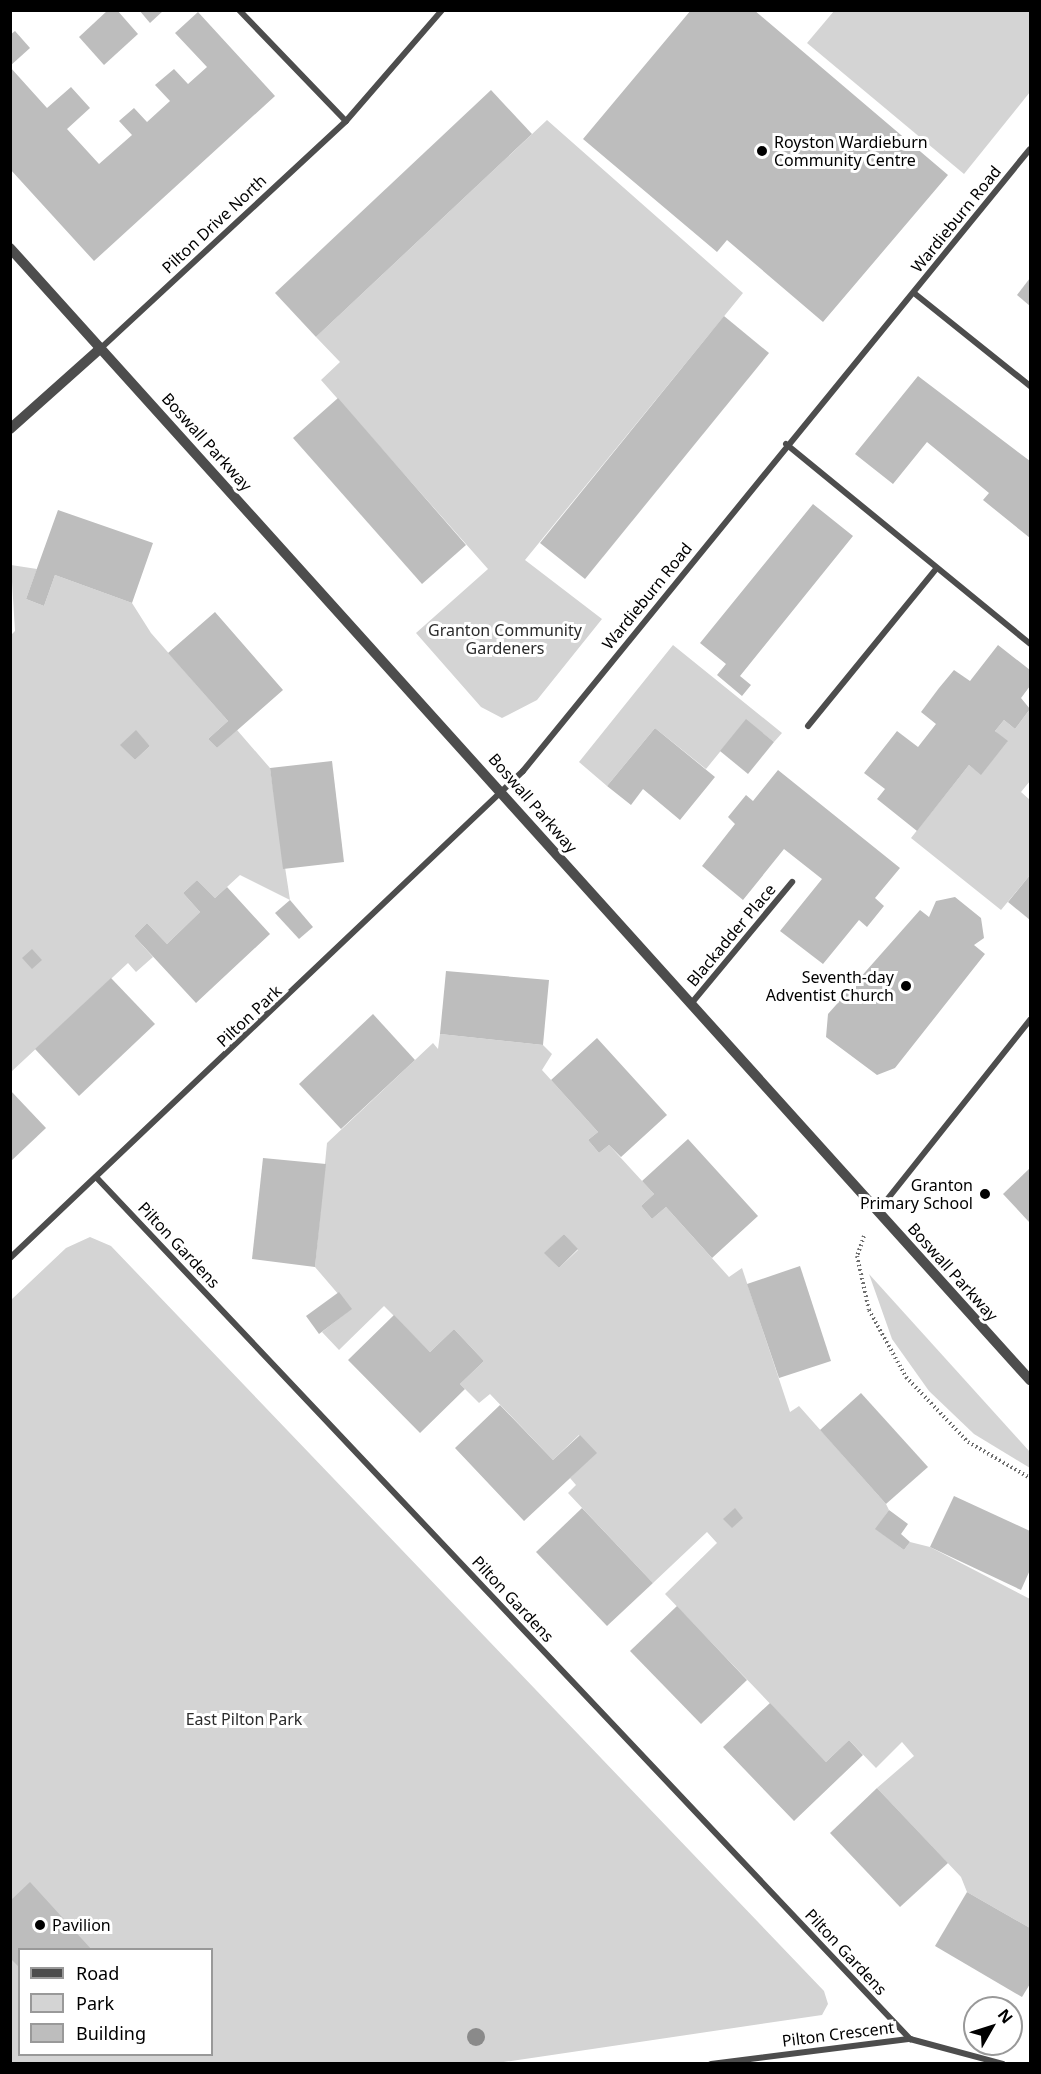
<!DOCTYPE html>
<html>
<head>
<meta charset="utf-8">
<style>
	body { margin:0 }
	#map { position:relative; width:1041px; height:2074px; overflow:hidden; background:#fff; font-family:"Noto Sans",sans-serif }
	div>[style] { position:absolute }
	.green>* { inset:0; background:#d4d4d4 }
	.building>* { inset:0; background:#bdbdbd }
	.path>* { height:4px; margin-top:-2px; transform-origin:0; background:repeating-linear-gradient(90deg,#6f6f6f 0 1.5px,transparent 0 4.5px) }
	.minor>* { height:6px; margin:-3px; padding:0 3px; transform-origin:3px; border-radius:3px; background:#4d4d4d }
	.tertiary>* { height:10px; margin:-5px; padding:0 5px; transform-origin:5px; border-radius:5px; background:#4d4d4d }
	.trees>* { width:18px; height:18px; margin:-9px; border-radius:50%; background:#8a8a8a }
	.dots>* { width:16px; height:16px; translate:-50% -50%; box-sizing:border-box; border:3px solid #fff; border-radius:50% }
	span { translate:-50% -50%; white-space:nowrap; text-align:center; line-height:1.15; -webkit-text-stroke:6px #fff; paint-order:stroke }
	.poi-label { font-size:16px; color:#000 }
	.left { translate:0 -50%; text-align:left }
	.right { translate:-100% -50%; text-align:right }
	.street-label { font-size:16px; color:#000 }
	.park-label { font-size:16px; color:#2b2b2b }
	.frame { position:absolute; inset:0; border:12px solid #000; pointer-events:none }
	.legend { position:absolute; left:18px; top:1948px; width:195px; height:108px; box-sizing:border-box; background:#fff; border:2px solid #999; margin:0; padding:8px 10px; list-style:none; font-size:18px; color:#000 }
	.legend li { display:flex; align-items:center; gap:12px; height:30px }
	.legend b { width:30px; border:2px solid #999 }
	.north { position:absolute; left:963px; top:1996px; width:60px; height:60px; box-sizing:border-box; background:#fff; border:2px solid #999; border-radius:50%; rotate:51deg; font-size:16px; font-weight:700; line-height:24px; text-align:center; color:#000 }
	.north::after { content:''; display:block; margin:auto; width:21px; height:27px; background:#000; clip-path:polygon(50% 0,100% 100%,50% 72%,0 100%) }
</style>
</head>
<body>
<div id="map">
	<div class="green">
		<i style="clip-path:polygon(834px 11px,1030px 11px,1030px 92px,964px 174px,807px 43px)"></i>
		<i style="clip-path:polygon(547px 120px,743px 293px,525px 560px,602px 619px,537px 700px,502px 718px,481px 707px,416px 633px,488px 569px,321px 380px,340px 362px,316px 337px)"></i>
		<i style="clip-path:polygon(evenodd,11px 565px,37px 569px,26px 599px,44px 606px,55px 575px,132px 603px,151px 633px,228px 721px,208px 739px,217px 748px,237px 730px,270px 768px,290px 900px,240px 875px,215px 898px,197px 880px,183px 893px,200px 912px,167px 944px,147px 923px,134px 936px,153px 957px,136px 972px,128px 963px,11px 1072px,10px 636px,15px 631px,11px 565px,136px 731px,150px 746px,135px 760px,121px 745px,136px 731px)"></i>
		<i style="clip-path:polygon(673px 645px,782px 733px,774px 742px,746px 720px,706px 769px,655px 728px,607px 786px,579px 762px)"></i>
		<i style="clip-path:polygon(1030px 709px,1030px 781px,1021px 792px,1030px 800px,1030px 875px,1001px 910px,911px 838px,969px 765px,981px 774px,1007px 742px,995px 731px,1004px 720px,1015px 729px)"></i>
		<i style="clip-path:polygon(evenodd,440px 1034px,543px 1045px,552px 1054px,542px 1070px,598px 1132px,588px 1140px,599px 1153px,609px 1145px,654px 1194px,641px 1206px,652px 1219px,666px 1207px,729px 1277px,742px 1268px,790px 1412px,799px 1406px,886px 1504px,889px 1510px,876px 1529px,904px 1550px,910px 1542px,930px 1547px,1030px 1599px,1030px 1928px,967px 1892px,961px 1877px,877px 1788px,914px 1756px,902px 1742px,876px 1768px,849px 1740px,826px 1762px,665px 1594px,717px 1543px,707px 1532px,653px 1583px,568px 1493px,576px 1485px,570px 1478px,596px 1453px,579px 1435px,553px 1460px,490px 1394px,479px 1403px,460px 1384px,484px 1361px,454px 1329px,430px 1352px,384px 1306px,339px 1350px,322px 1332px,351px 1309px,315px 1267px,327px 1143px,433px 1043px,438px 1049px,440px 1034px,564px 1234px,578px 1250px,559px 1268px,545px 1253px,564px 1234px)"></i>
		<i style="clip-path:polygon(evenodd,90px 1237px,111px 1246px,824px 1991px,828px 2004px,822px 2015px,497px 2063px,11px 2063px,11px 1300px,66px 1248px,90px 1237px,20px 1950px,212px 1950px,212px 2054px,20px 2054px,20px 1950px)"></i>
		<i style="clip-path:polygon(869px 1274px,1030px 1452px,1030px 1468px,974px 1434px,929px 1391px,892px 1339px)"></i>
	</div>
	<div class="building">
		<i style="clip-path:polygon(108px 10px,117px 10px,138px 34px,104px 65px,79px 37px)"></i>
		<i style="clip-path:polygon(139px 10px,164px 10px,150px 23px)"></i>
		<i style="clip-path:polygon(691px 10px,754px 10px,948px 175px,823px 322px,727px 240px,717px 252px,583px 139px)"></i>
		<i style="clip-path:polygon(198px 12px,275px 96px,94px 261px,10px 169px,10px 67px,47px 108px,71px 87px,90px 108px,67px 129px,99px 164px,132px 135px,119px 121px,134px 108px,147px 122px,170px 101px,155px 85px,174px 69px,188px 84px,207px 67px,175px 33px)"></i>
		<i style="clip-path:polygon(15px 31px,30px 48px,10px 66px,10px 35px)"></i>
		<i style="clip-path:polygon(491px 90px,532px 134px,316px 337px,275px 293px)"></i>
		<i style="clip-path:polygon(1030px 278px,1030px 306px,1017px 295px)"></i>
		<i style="clip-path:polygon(724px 316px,769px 353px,585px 579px,540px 543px)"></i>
		<i style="clip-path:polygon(918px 376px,1030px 461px,1030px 538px,983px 500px,989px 493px,927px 442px,893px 484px,855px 454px)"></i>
		<i style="clip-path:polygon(338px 398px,466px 545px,422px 584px,293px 438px)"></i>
		<i style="clip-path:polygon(813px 504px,853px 536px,740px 676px,751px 685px,742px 696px,717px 675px,726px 664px,700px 643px)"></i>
		<i style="clip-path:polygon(58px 510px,153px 543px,132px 603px,55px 575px,44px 606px,26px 599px)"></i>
		<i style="clip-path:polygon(215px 612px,283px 690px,217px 748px,208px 739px,228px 721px,168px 653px)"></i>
		<i style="clip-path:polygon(998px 645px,1030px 670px,1030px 686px,1021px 698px,1030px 709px,1015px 729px,1004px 720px,995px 731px,1008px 741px,981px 775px,969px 765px,917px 831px,877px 799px,885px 789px,864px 773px,897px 731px,918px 747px,936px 724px,921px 712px,939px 688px,954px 670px,970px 681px)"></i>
		<i style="clip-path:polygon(746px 719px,774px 742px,748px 774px,720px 751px)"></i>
		<i style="clip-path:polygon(655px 728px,715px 777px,680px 820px,643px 789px,631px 805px,607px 786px)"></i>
		<i style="clip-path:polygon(136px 730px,150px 746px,135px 760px,120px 745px)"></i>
		<i style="clip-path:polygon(332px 761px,344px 862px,283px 869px,270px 768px)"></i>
		<i style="clip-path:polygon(778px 770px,900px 868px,875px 898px,884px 906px,867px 927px,859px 920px,823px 964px,780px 931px,822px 879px,784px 849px,743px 900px,702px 866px,735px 824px,728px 817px,746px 795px,753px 801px)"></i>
		<i style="clip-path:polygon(1030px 875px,1030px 920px,1008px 902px)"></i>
		<i style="clip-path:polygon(197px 880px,215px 898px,227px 887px,270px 934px,196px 1003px,134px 936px,147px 923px,167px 944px,200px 912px,183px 893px)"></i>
		<i style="clip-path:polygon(955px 897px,981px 918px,984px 938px,974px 945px,985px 954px,895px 1068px,877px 1075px,826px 1037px,828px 1014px,920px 910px,929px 917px,936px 901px)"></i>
		<i style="clip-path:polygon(290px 900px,313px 927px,299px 939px,275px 913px)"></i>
		<i style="clip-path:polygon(32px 949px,42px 960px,32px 969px,22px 958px)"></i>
		<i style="clip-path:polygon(446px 971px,549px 980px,543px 1045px,440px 1034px)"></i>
		<i style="clip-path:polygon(111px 978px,155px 1024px,79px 1096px,35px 1049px)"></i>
		<i style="clip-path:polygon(373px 1014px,415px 1060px,341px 1129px,299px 1084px)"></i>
		<i style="clip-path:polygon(597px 1038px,667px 1115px,621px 1157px,609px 1145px,599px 1153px,588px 1140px,598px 1132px,551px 1080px)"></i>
		<i style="clip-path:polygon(10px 1090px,46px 1128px,10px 1162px)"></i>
		<i style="clip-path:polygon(688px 1139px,758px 1216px,712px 1258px,666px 1207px,652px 1219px,641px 1206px,654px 1194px,642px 1181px)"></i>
		<i style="clip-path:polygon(263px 1158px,326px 1164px,315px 1267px,252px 1259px)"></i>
		<i style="clip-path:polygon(1030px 1168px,1030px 1223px,1003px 1194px)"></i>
		<i style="clip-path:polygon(564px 1234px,578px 1249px,559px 1268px,544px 1253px)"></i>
		<i style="clip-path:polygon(800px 1266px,831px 1361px,779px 1378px,747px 1284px)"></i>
		<i style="clip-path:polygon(339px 1292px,352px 1309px,319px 1334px,306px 1316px)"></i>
		<i style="clip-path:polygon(394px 1315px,430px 1352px,454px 1329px,484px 1361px,460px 1384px,465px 1389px,420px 1433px,348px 1360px)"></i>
		<i style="clip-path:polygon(861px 1393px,928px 1467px,886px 1504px,820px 1430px)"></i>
		<i style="clip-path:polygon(500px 1405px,553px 1460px,580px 1435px,597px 1453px,524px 1521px,455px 1448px)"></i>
		<i style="clip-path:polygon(954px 1496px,1030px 1531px,1030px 1570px,1021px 1590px,930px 1547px)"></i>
		<i style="clip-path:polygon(582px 1508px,653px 1583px,607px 1626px,536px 1552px)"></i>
		<i style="clip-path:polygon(735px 1508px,743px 1518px,732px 1528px,723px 1519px)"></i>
		<i style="clip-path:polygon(889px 1510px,908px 1524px,901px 1534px,910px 1542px,904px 1550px,875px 1529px)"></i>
		<i style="clip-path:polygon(677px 1606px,747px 1680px,701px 1724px,630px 1651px)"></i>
		<i style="clip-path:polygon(770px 1703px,826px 1762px,849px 1740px,863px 1755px,794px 1821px,723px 1747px)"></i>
		<i style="clip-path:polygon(877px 1788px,948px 1863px,900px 1907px,830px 1833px)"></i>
		<i style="clip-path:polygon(30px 1882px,92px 1950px,20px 1950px,20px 1968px,10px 1958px,10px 1901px)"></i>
		<i style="clip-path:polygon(967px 1892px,1030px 1928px,1030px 1984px,1022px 1997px,935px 1946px)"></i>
	</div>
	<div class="path">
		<i style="left:864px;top:1236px;width:21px;rotate:109deg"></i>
		<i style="left:857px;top:1256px;width:55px;rotate:77.5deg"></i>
		<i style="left:869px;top:1310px;width:77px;rotate:61.1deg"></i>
		<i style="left:906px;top:1377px;width:90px;rotate:46.4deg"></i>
		<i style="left:968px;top:1442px;width:72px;rotate:30.1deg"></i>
	</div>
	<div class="minor">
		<i style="left:239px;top:10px;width:154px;rotate:46.1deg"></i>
		<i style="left:914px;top:293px;width:149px;rotate:38.7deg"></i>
		<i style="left:101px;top:348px;width:334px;rotate:-42.8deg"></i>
		<i style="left:346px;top:121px;width:147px;rotate:-49.1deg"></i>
		<i style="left:786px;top:444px;width:315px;rotate:39.3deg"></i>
		<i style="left:808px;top:726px;width:203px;rotate:-50.8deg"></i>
		<i style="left:690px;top:1005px;width:160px;rotate:-50.3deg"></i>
		<i style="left:96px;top:1177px;width:1186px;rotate:46.64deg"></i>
		<i style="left:878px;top:1211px;width:244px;rotate:-51.5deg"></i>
		<i style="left:10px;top:1258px;width:707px;rotate:-43.51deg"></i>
		<i style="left:523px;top:771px;width:802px;rotate:-50.82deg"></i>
		<i style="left:711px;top:2064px;width:201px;rotate:-7.2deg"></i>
		<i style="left:910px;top:2039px;width:96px;rotate:15deg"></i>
	</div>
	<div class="tertiary">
		<i style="left:10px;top:248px;width:1524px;rotate:47.98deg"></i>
		<i style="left:10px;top:429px;width:122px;rotate:-41.7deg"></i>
	</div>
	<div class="trees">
		<i style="left:476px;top:2037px"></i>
	</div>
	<div class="dots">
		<i style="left:762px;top:151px;background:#000"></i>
		<i style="left:906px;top:986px;background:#000"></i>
		<i style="left:985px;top:1194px;background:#000"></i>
		<i style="left:40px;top:1925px;background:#000"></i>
	</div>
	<div class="poi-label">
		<span class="left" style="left:774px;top:151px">Royston Wardieburn<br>Community Centre</span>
		<span class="right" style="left:894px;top:986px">Seventh-day<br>Adventist Church</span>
		<span class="right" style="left:973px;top:1194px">Granton<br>Primary School</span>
		<span class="left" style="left:52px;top:1925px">Pavilion</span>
	</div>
	<div class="street-label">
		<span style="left:956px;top:219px;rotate:-51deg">Wardieburn Road</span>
		<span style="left:214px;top:224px;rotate:-43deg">Pilton Drive North</span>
		<span style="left:207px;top:442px;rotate:48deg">Boswall Parkway</span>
		<span style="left:647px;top:596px;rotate:-51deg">Wardieburn Road</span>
		<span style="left:533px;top:803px;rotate:49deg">Boswall Parkway</span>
		<span style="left:731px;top:935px;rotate:-50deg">Blackadder Place</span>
		<span style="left:249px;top:1016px;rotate:-43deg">Pilton Park</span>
		<span style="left:179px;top:1245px;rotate:47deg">Pilton Gardens</span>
		<span style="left:953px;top:1272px;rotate:48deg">Boswall Parkway</span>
		<span style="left:513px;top:1599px;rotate:47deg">Pilton Gardens</span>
		<span style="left:846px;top:1952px;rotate:47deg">Pilton Gardens</span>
		<span style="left:838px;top:2034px;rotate:-7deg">Pilton Crescent</span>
	</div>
	<div class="park-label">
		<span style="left:505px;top:639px">Granton Community<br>Gardeners</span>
		<span style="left:244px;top:1719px">East Pilton Park</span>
	</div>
	<div class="frame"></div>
	<ul class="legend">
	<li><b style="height:8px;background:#4d4d4d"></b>Road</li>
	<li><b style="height:16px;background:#d4d4d4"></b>Park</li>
	<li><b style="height:16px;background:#bdbdbd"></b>Building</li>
	</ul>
	<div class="north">N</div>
</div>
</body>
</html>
